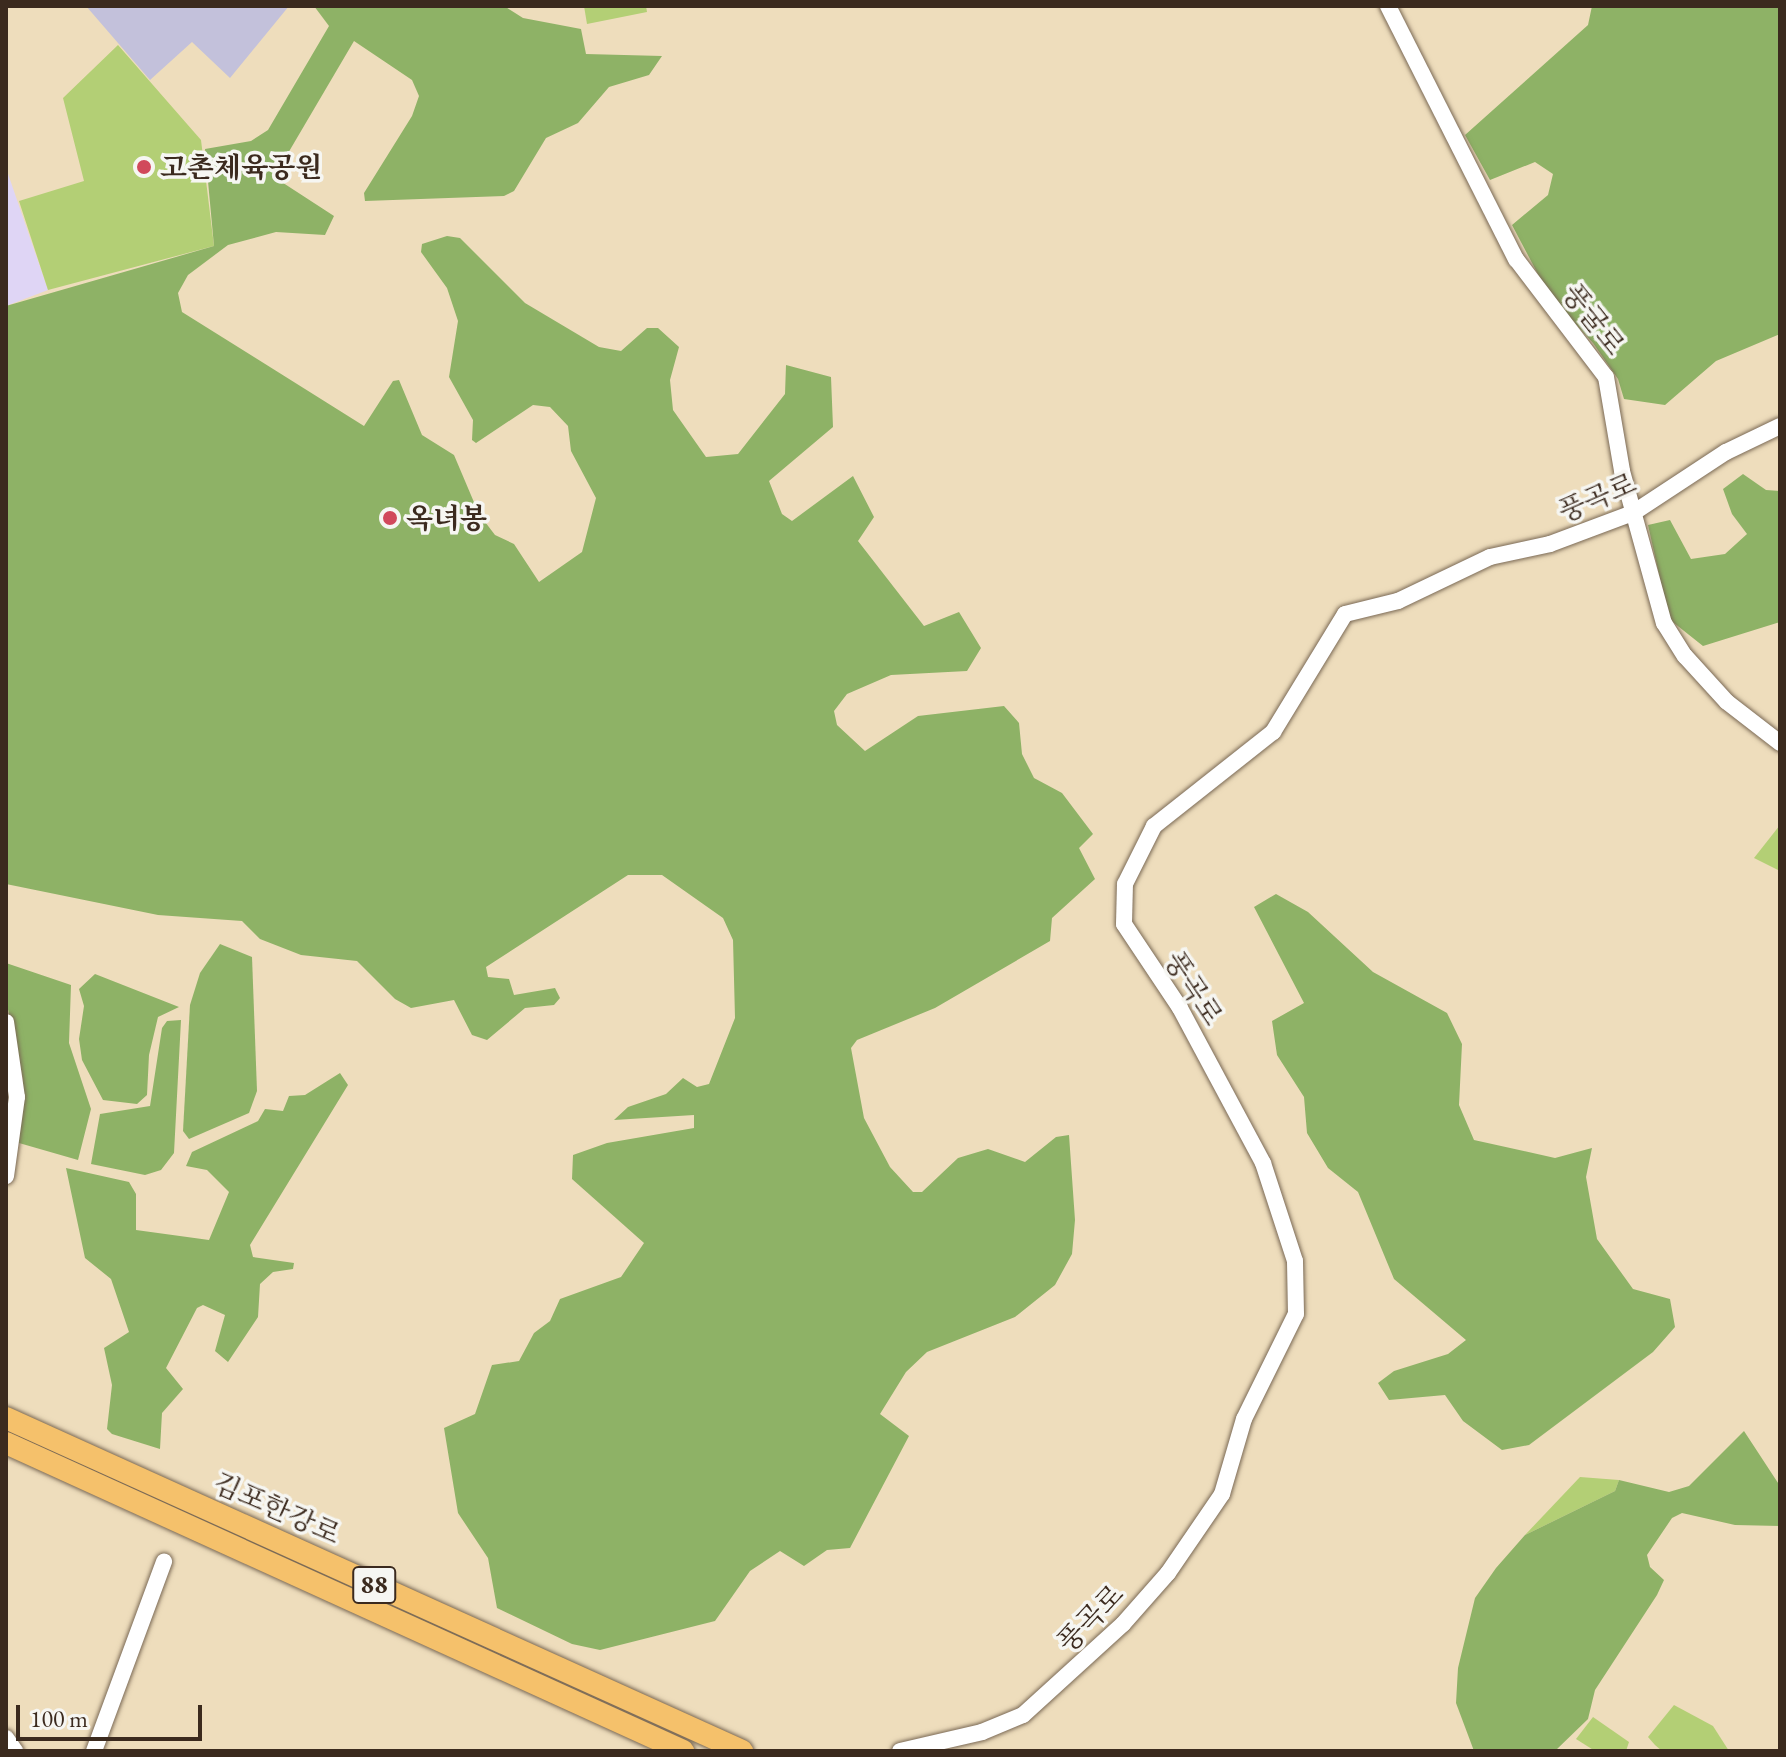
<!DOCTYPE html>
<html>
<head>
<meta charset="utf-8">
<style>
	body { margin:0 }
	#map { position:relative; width:1786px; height:1757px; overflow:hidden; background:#eeddbc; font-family:"EB Garamond","Noto Serif KR",serif }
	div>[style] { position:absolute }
	.built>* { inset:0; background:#dfd5f5 }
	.industrial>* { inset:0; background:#c3c1db }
	.green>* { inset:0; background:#b3cf75 }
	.forest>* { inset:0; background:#8eb266 }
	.roads { filter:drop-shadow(0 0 2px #7a6955) drop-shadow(0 0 2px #7a6955) }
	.minor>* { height:16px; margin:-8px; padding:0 8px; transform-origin:8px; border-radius:8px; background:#fff }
	.highway>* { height:22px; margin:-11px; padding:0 11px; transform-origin:11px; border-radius:11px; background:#f5c16b }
	.dots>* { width:22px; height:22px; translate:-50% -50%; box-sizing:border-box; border:4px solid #f6f6f2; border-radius:50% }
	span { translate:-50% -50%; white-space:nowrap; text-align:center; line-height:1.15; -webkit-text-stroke:7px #f6f6f2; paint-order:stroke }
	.shield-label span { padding:2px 6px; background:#f6f6f2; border:2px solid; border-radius:6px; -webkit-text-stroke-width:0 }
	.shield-label { font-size:26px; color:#3b2a1e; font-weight:700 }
	.poi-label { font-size:28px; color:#3b2a1e; font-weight:700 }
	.left { translate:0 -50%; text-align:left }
	.street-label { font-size:28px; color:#3b2a1e }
	.frame { position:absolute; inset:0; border:8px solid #3b2a1e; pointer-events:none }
	.scale { position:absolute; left:16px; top:1705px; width:186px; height:36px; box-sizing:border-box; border:4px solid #3b2a1e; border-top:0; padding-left:10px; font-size:24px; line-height:28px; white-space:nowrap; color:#3b2a1e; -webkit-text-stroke:6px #f6f6f2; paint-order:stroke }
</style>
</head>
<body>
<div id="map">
	<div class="built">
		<i style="clip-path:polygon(6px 168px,48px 290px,6px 306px)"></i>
	</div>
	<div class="industrial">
		<i style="clip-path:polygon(86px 6px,289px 6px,230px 78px,192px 42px,150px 80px)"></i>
	</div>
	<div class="green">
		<i style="clip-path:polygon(584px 6px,646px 6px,647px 12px,587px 24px)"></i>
		<i style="clip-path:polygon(118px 45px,201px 140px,214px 246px,48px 290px,19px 201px,84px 181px,63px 98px)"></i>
		<i style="clip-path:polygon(1780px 825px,1780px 871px,1754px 858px)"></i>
		<i style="clip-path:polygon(1580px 1477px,1619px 1480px,1615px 1491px,1525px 1535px)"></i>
		<i style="clip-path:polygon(1674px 1705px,1713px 1726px,1729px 1751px,1662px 1751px,1655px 1745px,1648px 1737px)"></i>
		<i style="clip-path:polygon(1593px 1717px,1629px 1742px,1626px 1751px,1595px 1751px,1576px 1739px)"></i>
	</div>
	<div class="forest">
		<i style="clip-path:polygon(314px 6px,504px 6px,523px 18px,581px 29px,586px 54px,662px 56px,649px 75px,609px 87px,578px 123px,546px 138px,514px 191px,504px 196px,365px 201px,364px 193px,412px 116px,419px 96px,412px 80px,354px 41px,274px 177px,334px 216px,325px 235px,276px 232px,228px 245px,188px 275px,178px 293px,182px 312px,364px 426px,393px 381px,399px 380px,422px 435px,454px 455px,479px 514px,495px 535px,514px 544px,539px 582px,582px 552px,596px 498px,571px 451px,568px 426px,550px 407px,533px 405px,476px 443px,472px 440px,473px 420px,449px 377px,458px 321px,447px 288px,421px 252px,422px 244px,447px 236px,460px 238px,525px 303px,599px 347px,621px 351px,647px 328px,658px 328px,679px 347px,670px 380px,673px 410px,706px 457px,738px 454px,785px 394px,786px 365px,831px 377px,833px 427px,769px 481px,782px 514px,792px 521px,853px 476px,874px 517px,858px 541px,924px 626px,959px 612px,981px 648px,967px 671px,891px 675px,847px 694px,834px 711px,837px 725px,865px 751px,918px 716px,1004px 706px,1019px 723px,1022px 754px,1034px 778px,1062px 793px,1093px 834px,1079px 848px,1095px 879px,1052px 918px,1050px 941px,935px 1008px,857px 1040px,851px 1048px,864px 1118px,890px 1167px,913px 1192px,922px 1192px,958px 1158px,988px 1149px,1025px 1162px,1056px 1137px,1069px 1135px,1075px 1220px,1072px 1254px,1055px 1285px,1015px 1317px,927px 1352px,906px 1372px,880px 1414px,909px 1436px,850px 1548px,827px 1550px,804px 1566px,780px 1551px,750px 1571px,715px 1621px,600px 1650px,572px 1644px,497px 1608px,488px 1558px,458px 1513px,444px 1428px,475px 1414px,492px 1365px,519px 1361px,534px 1333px,550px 1321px,560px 1299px,621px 1277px,644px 1243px,572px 1179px,573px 1155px,607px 1143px,694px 1128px,694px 1115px,614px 1120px,628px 1107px,666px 1094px,683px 1078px,697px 1087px,709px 1084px,735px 1018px,733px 940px,723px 918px,662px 875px,628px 875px,486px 967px,488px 977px,509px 979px,514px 995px,555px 988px,560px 998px,554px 1005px,525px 1008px,487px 1040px,472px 1035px,454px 1000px,411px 1008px,395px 999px,357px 961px,301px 955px,260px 939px,242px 921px,158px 915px,6px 884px,6px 306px,214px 246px,205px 149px,251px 141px,268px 130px,329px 26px)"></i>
		<i style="clip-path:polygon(1592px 6px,1780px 6px,1780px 334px,1716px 361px,1665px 405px,1624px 399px,1618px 379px,1593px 343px,1549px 295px,1512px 225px,1548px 195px,1553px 174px,1535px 162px,1490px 180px,1465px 135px,1588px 25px)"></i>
		<i style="clip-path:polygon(1743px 474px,1766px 490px,1780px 491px,1780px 622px,1703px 646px,1669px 619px,1648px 525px,1670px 520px,1691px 559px,1725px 554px,1747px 534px,1732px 514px,1723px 489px)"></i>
		<i style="clip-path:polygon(1276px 894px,1308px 912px,1373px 972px,1447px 1013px,1462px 1044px,1459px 1105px,1474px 1140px,1555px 1158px,1592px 1148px,1586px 1177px,1597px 1239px,1633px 1289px,1670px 1299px,1675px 1327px,1653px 1352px,1529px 1445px,1502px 1450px,1463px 1421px,1445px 1395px,1389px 1400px,1378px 1383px,1394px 1371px,1448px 1354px,1466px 1340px,1394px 1279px,1358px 1192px,1328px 1168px,1307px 1133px,1304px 1097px,1277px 1055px,1272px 1021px,1304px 1003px,1254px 907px)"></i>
		<i style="clip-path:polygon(220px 944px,252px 957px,257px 1091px,249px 1113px,189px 1139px,183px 1131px,190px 1005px,200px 973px)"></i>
		<i style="clip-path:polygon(6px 963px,71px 985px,69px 1043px,91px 1109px,78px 1160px,19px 1143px,23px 1079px,6px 1000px)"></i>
		<i style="clip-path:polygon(95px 974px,179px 1007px,158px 1017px,149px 1055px,147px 1095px,137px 1104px,103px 1100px,82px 1060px,79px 1039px,84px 1006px,79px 989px)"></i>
		<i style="clip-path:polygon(181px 1020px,174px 1153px,161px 1170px,145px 1175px,91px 1164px,100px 1114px,150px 1106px,162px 1028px,167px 1021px)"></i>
		<i style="clip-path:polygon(340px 1073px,348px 1085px,250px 1245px,253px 1257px,294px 1263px,293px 1269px,273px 1272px,260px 1284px,258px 1317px,228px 1362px,215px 1351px,225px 1315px,203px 1305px,197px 1308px,166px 1368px,183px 1389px,162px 1413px,160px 1449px,112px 1434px,107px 1429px,112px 1385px,104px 1348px,129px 1332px,111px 1279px,85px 1258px,66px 1168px,129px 1182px,136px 1194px,136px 1230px,209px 1240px,229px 1192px,207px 1170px,186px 1166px,192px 1152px,258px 1121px,265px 1109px,283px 1111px,289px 1096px,305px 1095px)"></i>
		<i style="clip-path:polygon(1744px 1431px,1780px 1486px,1780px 1526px,1735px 1525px,1682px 1513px,1672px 1518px,1647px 1555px,1650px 1567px,1664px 1580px,1657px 1595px,1595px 1690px,1588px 1719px,1555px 1751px,1474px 1751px,1456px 1703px,1458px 1668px,1475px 1598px,1496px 1568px,1525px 1535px,1615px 1491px,1619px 1480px,1669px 1492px,1689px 1486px)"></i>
	</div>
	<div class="roads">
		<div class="minor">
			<i style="left:1388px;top:6px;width:284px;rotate:63.2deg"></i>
			<i style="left:1516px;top:259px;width:148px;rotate:52.7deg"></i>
			<i style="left:1606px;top:377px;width:95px;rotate:80.3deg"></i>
			<i style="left:1622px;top:471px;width:158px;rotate:74.6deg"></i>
			<i style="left:1664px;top:623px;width:39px;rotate:58deg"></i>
			<i style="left:1685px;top:656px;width:62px;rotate:47.6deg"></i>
			<i style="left:1727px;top:702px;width:67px;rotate:37.7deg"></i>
			<i style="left:6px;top:1022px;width:76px;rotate:81.7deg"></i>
			<i style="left:17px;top:1097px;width:80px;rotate:97.9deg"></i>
			<i style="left:6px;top:1738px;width:16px;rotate:55deg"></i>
			<i style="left:94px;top:1751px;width:202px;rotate:-69.7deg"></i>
			<i style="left:900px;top:1751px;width:84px;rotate:-13deg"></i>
			<i style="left:982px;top:1732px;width:44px;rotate:-22.5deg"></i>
			<i style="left:1023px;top:1715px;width:135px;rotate:-42.3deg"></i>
			<i style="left:1123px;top:1624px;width:68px;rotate:-48.6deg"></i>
			<i style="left:1168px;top:1573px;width:96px;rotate:-55.6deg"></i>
			<i style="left:1222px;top:1494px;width:78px;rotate:-73.7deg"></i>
			<i style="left:1244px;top:1419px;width:117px;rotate:-63.7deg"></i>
			<i style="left:1296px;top:1314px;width:53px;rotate:-91.1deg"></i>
			<i style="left:1295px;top:1261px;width:103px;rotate:-108.1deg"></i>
			<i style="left:1263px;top:1163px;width:176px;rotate:-118.2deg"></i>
			<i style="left:1180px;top:1008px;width:101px;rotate:-123.7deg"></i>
			<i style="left:1124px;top:924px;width:40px;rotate:-88.6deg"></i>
			<i style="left:1125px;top:884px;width:65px;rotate:-63.4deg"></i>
			<i style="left:1154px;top:826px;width:152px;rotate:-38.3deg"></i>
			<i style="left:1273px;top:732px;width:138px;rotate:-58.6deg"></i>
			<i style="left:1345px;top:614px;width:55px;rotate:-13.8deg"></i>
			<i style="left:1398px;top:601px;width:102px;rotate:-25.6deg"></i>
			<i style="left:1490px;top:557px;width:61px;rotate:-12.2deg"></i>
			<i style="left:1550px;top:544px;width:89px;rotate:-20.5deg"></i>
			<i style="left:1633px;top:513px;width:111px;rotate:-33.3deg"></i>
			<i style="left:1726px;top:452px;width:60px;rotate:-25.7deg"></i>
		</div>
		<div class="highway">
			<i style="left:6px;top:1418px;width:808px;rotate:24.34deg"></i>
			<i style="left:6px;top:1443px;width:744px;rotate:24.46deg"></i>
		</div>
	</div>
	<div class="dots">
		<i style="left:144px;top:167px;background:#d1495b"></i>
		<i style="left:390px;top:518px;background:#d1495b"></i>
	</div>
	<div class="shield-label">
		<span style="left:374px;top:1585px">88</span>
	</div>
	<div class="poi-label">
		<span class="left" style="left:160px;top:167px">고촌체육공원</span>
		<span class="left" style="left:406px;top:518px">옥녀봉</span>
	</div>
	<div class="street-label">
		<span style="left:1594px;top:319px;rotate:52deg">풍굴로</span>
		<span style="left:1597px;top:497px;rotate:-23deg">풍곡로</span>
		<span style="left:1194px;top:988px;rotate:57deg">풍곡로</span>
		<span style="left:277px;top:1508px;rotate:24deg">김포한강로</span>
		<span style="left:1090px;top:1618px;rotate:-46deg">풍곡로</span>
	</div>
	<div class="frame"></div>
	<div class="scale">100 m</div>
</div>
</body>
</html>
